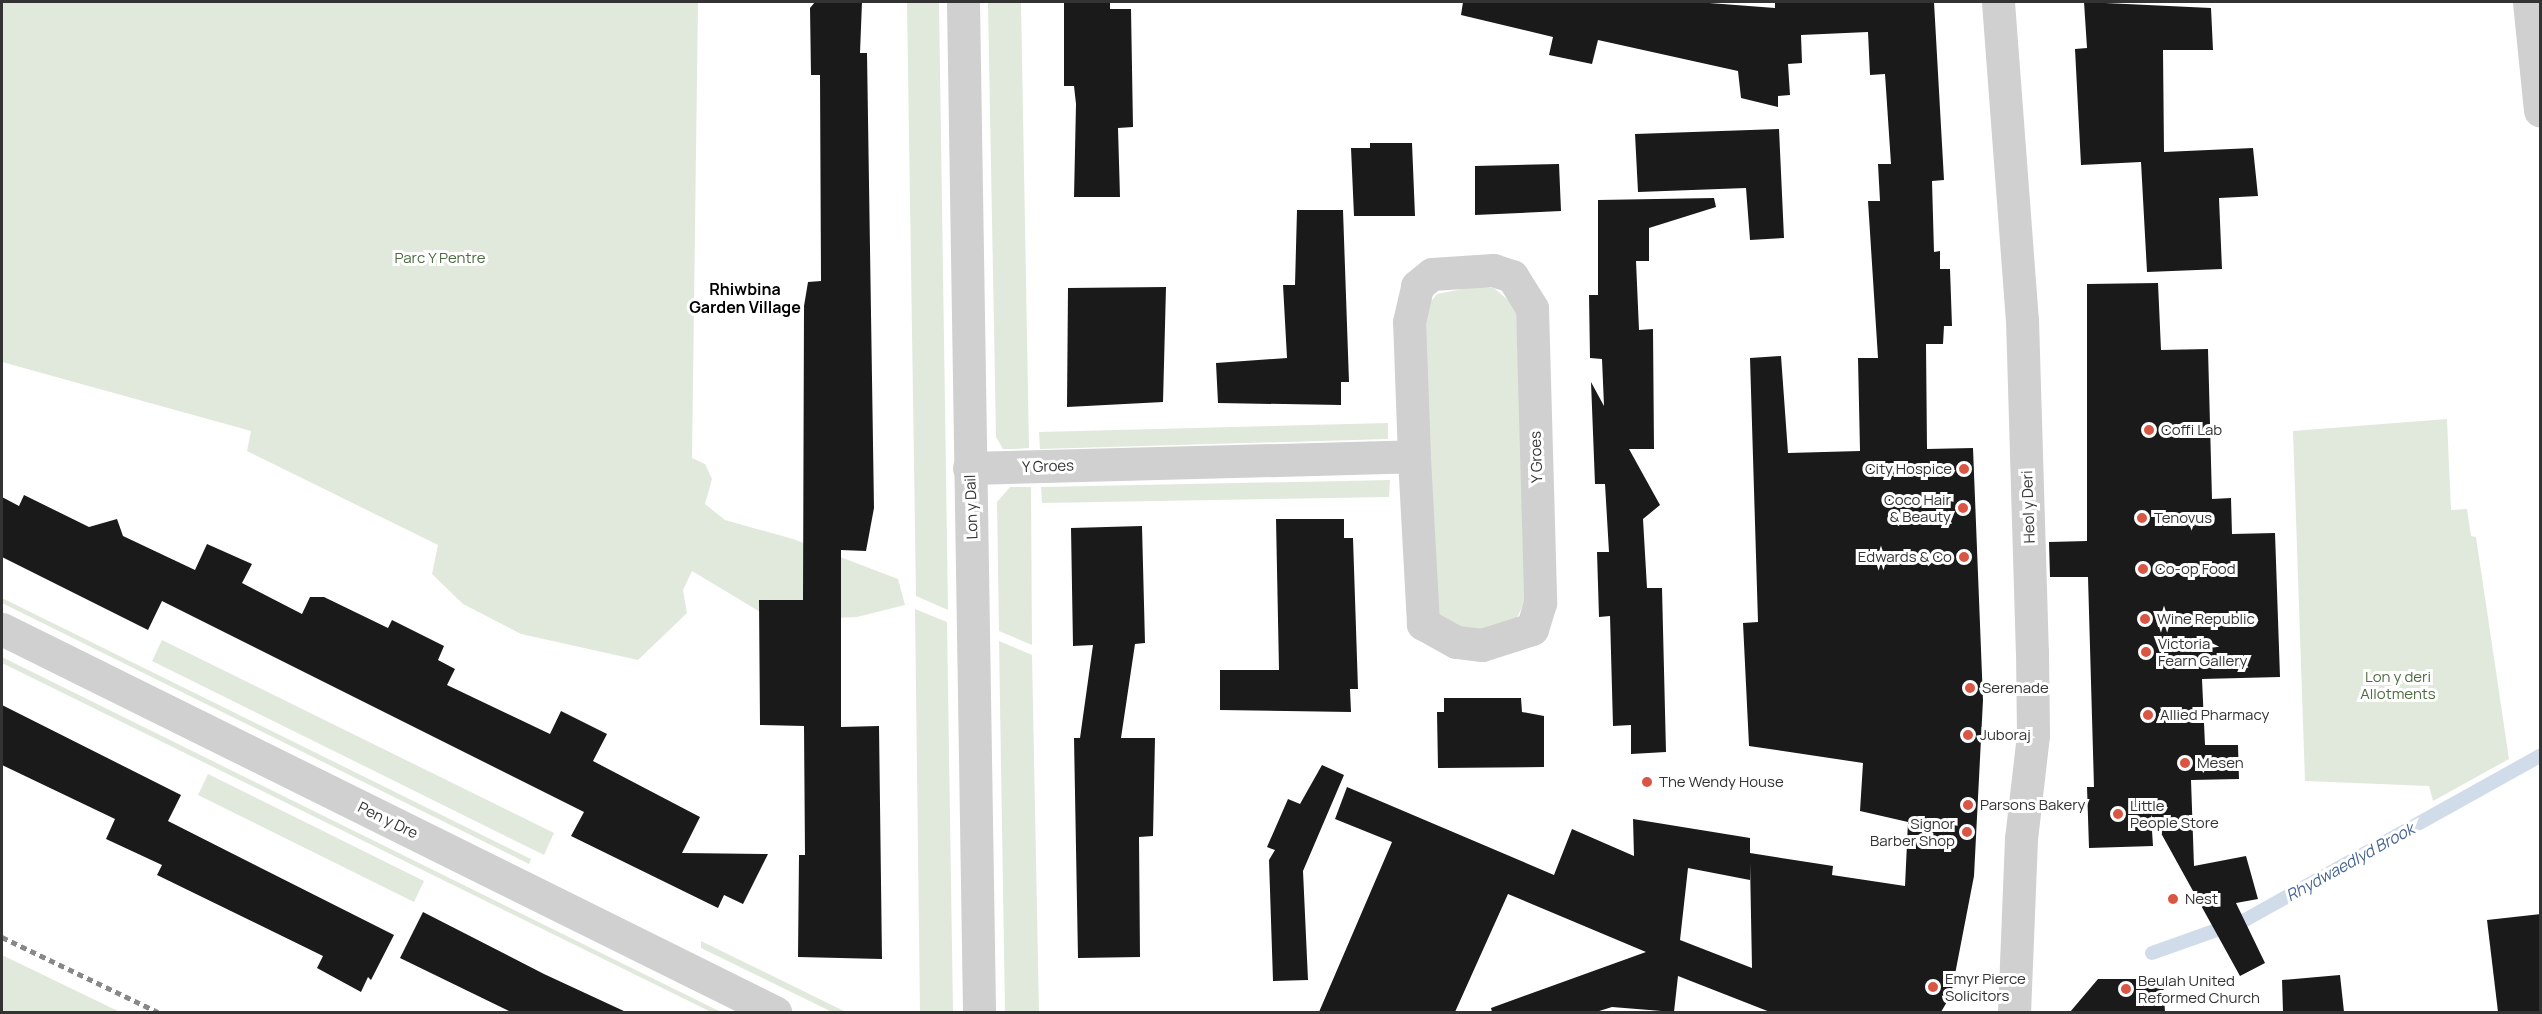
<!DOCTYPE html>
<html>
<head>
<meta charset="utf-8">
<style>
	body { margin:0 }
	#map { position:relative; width:2542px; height:1014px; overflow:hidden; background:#fff; font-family:Manrope,sans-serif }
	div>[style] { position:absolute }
	.green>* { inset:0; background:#e1e9dd }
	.stream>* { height:14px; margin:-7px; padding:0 7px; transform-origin:7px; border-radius:7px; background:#d1dceb }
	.building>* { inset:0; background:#1a1a1a }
	.minor>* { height:33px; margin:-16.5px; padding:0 16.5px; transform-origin:16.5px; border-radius:16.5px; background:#d0d0d0 }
	.rail>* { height:4.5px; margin-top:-2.25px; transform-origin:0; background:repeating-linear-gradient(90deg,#888 0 6px,transparent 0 10.5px) }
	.dots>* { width:16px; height:16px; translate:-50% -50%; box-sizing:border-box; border:3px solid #fff; border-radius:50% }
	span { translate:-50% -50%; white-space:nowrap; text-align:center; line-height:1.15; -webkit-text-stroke:6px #fff; paint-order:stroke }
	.park-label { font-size:15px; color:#4e6c42 }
	.poi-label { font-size:15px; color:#333 }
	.left { translate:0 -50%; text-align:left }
	.right { translate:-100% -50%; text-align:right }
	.street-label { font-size:15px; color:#333 }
	.neighbourhood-label { font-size:16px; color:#000; font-weight:700 }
	.water-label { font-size:16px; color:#456590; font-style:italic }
	.frame { position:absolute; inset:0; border:3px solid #333; pointer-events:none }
</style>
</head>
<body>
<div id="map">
	<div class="green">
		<i style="clip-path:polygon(2px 2px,698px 2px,692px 458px,705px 464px,712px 479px,705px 504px,725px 520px,793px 539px,898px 579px,905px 605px,857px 617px,775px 621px,692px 571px,683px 590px,687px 613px,638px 660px,521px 634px,463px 604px,432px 574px,438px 545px,247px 451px,251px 431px,2px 362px)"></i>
		<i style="clip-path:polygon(907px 2px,939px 2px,948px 610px,916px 596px)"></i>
		<i style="clip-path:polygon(988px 2px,1021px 2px,1029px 448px,1016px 449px,1003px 449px,996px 437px)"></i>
		<i style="clip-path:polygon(1478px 286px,1494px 288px,1516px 307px,1527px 597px,1516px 620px,1502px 629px,1464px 631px,1442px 619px,1434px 608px,1424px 310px,1437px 294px)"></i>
		<i style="clip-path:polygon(2447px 419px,2451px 510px,2467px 509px,2471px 536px,2476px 537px,2509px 759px,2433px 801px,2429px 786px,2305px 781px,2293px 431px)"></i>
		<i style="clip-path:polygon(1388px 423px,1388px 439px,1040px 449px,1039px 432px)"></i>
		<i style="clip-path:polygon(1390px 480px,1389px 497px,1042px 503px,1041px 487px)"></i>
		<i style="clip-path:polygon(1010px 487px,1031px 487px,1032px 645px,999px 631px,997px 502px)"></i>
		<i style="clip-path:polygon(2px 598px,531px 859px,529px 864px,2px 603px)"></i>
		<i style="clip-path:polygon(915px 609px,947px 622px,953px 1012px,920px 1012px)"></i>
		<i style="clip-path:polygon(162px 640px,554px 833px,544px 855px,152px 661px)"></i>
		<i style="clip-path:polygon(999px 641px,1032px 655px,1039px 1012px,1005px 1012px)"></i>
		<i style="clip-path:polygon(2px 657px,500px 903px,721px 1012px,711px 1012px,2px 663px)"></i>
		<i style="clip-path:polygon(208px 774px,424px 881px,414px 902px,198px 795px)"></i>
		<i style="clip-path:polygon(701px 941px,846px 1012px,832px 1012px,701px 948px)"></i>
		<i style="clip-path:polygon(2px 955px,120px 1012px,2px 1012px)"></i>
	</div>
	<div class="stream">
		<i style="left:2152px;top:953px;width:99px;rotate:-19.5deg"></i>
		<i style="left:2245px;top:920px;width:338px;rotate:-29.1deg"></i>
	</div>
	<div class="building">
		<i style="clip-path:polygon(815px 2px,862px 2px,860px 53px,867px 53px,874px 508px,866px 551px,841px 550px,841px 727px,879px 726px,882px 959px,798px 957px,799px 855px,805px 855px,804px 726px,760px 725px,759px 600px,803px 600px,804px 306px,808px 282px,821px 281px,820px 75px,811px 75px,810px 8px)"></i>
		<i style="clip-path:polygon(1064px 2px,1110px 2px,1110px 9px,1131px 9px,1133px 127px,1118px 128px,1120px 197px,1074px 197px,1076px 104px,1074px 86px,1064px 86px)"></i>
		<i style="clip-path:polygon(evenodd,1463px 2px,1696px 2px,1775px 8px,1775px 2px,1934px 2px,1944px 180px,1932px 181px,1934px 252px,1940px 251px,1940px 269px,1950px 269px,1952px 326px,1944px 326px,1943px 344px,1926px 344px,1927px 449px,1973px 448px,1983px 700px,1974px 876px,1951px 995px,1941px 1012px,1770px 1012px,1678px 976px,1674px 1012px,1612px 1007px,1596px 1012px,1492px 1012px,1491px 1008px,1646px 952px,1508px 894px,1455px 1012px,1319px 1012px,1392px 842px,1335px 819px,1347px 787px,1554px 875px,1572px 829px,1634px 856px,1633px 819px,1750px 838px,1750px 853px,1833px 866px,1832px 875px,1905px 886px,1908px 822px,1860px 811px,1863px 763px,1749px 746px,1743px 623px,1758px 622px,1750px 358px,1781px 356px,1788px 453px,1860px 451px,1858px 358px,1878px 358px,1868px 201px,1880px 201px,1878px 164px,1891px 164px,1885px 74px,1870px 75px,1868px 32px,1801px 35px,1802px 63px,1788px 64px,1790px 95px,1778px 96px,1778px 107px,1741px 98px,1738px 71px,1598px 40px,1592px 64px,1549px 55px,1553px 37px,1461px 15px,1463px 2px,1750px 863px,1752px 968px,1680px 940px,1688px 868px,1750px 880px,1750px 863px)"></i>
		<i style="clip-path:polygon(2084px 2px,2211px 8px,2213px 50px,2163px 50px,2164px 152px,2253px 148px,2258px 196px,2219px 198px,2222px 269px,2147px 272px,2141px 162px,2081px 165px,2075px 49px,2087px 48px)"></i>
		<i style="clip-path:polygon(1779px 129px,1784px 238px,1750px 240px,1746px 188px,1638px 192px,1635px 134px)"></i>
		<i style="clip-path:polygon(1370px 143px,1412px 143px,1415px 216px,1354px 216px,1351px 148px,1370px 148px)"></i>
		<i style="clip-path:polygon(1559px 164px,1561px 211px,1475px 215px,1475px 166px)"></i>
		<i style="clip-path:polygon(1714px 198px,1716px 207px,1649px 228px,1649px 261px,1636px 261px,1639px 330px,1653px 329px,1654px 449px,1629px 449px,1660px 505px,1643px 519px,1647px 588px,1662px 588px,1666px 752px,1631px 754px,1631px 725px,1613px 726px,1610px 616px,1599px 617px,1597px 552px,1609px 552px,1605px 484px,1595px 484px,1591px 382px,1604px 406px,1602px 359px,1590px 358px,1589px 295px,1598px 295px,1598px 200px)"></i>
		<i style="clip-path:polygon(1297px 210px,1343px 210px,1349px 382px,1341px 382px,1341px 405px,1218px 403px,1216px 363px,1287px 358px,1283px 285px,1295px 285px)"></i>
		<i style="clip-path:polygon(2158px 283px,2161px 350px,2208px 349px,2212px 499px,2231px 498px,2232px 534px,2275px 533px,2280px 677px,2202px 679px,2205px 745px,2238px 745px,2239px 779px,2191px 780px,2194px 866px,2246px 856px,2258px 899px,2236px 903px,2265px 963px,2240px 976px,2151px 815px,2153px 846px,2089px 848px,2087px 787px,2094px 787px,2088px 577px,2050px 577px,2049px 542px,2087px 541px,2087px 284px)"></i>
		<i style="clip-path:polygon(1166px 287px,1163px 402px,1067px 407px,1068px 288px)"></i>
		<i style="clip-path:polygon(24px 495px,89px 527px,117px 519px,123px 536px,195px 570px,207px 544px,252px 564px,242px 583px,302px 614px,310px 597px,324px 597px,388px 628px,392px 620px,444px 646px,438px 660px,455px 669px,447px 685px,550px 734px,561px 711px,607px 734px,593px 761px,700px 817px,682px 853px,768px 854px,743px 904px,724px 895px,718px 908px,571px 836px,584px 812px,162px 601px,148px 630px,2px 557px,2px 497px,19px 506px)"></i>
		<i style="clip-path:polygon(1276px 519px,1344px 519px,1344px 538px,1353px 538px,1358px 689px,1350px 689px,1351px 712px,1220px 710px,1220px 670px,1279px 670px)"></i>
		<i style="clip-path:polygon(1142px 526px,1145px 643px,1135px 644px,1121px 738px,1155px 738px,1153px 836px,1139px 837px,1140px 957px,1078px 958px,1074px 738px,1080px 738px,1093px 645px,1073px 646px,1071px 528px)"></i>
		<i style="clip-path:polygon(1444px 698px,1521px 698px,1522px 712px,1544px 716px,1544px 767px,1438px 768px,1437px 712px,1444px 712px)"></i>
		<i style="clip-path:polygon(2px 705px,181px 795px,168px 821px,394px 935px,371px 980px,368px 977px,361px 992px,317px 968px,323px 956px,157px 875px,162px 865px,106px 839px,115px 819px,2px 765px)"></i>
		<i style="clip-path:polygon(1322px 765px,1344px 775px,1303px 871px,1308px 980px,1273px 981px,1269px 860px,1275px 850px,1267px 847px,1288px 799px,1300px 804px)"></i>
		<i style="clip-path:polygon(423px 912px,544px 974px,626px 1012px,511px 1012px,400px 958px)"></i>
		<i style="clip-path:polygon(2541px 914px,2541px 1012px,2498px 1012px,2487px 920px)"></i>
		<i style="clip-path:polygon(2340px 975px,2344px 1012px,2283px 1012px,2282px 980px)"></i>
		<i style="clip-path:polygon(2098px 979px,2163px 979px,2165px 1012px,2070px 1012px)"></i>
	</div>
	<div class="minor">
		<i style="left:963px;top:2px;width:1010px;rotate:89.09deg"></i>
		<i style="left:1998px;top:2px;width:318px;rotate:85.7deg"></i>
		<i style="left:2022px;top:319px;width:333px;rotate:88.3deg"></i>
		<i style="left:2032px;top:652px;width:83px;rotate:89.3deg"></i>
		<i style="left:2033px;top:735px;width:105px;rotate:96.6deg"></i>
		<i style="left:2021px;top:839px;width:173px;rotate:92.3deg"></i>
		<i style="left:2529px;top:2px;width:109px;rotate:84.2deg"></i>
		<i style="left:969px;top:468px;width:445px;rotate:-1.5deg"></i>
		<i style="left:1414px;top:456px;width:134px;rotate:-92.1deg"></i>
		<i style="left:1409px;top:322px;width:37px;rotate:-77deg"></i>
		<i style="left:1417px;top:286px;width:19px;rotate:-39deg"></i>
		<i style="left:1432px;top:274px;width:61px;rotate:-3.8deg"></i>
		<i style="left:1493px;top:270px;width:20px;rotate:18deg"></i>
		<i style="left:1512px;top:276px;width:38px;rotate:58deg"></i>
		<i style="left:1532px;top:308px;width:295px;rotate:88.4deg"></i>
		<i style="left:1540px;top:603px;width:27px;rotate:107deg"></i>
		<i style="left:1532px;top:629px;width:52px;rotate:162.3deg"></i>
		<i style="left:1482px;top:645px;width:26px;rotate:-173deg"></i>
		<i style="left:1456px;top:642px;width:38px;rotate:-151deg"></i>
		<i style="left:1423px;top:624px;width:168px;rotate:-93.1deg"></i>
		<i style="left:2px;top:629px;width:863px;rotate:26.36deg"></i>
	</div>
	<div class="rail">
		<i style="left:2px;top:937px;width:173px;rotate:25.7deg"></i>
	</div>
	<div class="dots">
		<i style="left:2149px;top:430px;background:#d95645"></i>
		<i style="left:1964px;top:469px;background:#d95645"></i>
		<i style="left:1963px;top:508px;background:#d95645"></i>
		<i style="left:2142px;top:518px;background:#d95645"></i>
		<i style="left:1964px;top:557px;background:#d95645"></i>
		<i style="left:2143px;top:569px;background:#d95645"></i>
		<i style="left:2145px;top:619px;background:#d95645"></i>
		<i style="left:2146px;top:652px;background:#d95645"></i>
		<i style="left:1970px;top:688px;background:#d95645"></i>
		<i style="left:2148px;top:715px;background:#d95645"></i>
		<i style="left:1968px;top:735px;background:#d95645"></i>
		<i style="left:2185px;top:763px;background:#d95645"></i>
		<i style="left:1647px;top:782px;background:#d95645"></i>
		<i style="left:1968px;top:805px;background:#d95645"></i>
		<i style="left:2118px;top:814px;background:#d95645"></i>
		<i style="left:1967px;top:832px;background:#d95645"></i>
		<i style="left:2173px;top:899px;background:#d95645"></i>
		<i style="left:1933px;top:987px;background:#d95645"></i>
		<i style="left:2126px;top:989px;background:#d95645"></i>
	</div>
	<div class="park-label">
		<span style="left:440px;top:258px">Parc Y Pentre</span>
		<span style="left:2398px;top:685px">Lon y deri<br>Allotments</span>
	</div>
	<div class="poi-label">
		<span class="left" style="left:2161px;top:430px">Coffi Lab</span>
		<span class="right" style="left:1952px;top:469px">City Hospice</span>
		<span class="right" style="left:1951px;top:508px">Coco Hair<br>&amp; Beauty</span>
		<span class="left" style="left:2154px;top:518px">Tenovus</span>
		<span class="right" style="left:1952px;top:557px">Edwards &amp; Co</span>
		<span class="left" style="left:2155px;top:569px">Co-op Food</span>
		<span class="left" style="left:2157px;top:619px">Wine Republic</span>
		<span class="left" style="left:2158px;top:652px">Victoria<br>Fearn Gallery</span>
		<span class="left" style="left:1982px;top:688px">Serenade</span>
		<span class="left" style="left:2160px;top:715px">Allied Pharmacy</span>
		<span class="left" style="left:1980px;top:735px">Juboraj</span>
		<span class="left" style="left:2197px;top:763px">Mesen</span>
		<span class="left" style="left:1659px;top:782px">The Wendy House</span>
		<span class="left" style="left:1980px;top:805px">Parsons Bakery</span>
		<span class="left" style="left:2130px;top:814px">Little<br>People Store</span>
		<span class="right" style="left:1955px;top:832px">Signor<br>Barber Shop</span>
		<span class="left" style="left:2185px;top:899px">Nest</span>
		<span class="left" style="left:1945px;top:987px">Emyr Pierce<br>Solicitors</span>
		<span class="left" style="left:2138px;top:989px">Beulah United<br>Reformed Church</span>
	</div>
	<div class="street-label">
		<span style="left:1536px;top:457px;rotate:-92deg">Y Groes</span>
		<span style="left:1048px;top:466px;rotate:-2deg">Y Groes</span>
		<span style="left:971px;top:507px;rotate:-92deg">Lon y Dail</span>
		<span style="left:2028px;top:507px;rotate:-92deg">Heol y Deri</span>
		<span style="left:388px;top:820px;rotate:26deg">Pen y Dre</span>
	</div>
	<div class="neighbourhood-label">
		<span style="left:745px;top:298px">Rhiwbina<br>Garden Village</span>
	</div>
	<div class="water-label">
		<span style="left:2350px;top:862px;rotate:-29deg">Rhydwaedlyd Brook</span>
	</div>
	<div class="frame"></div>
</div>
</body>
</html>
